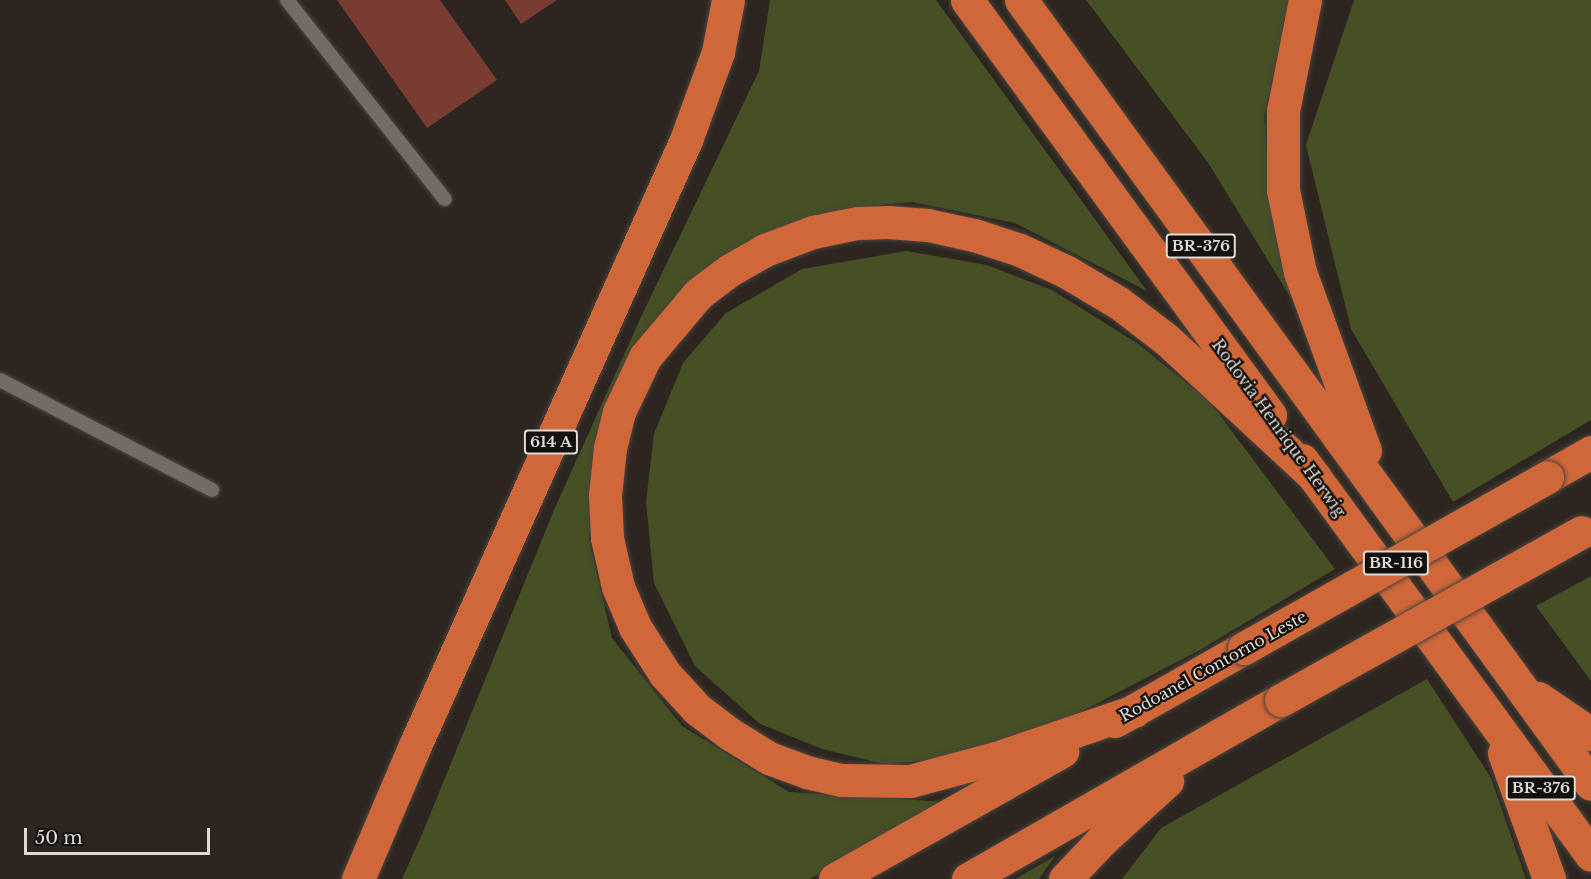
<!DOCTYPE html>
<html>
<head>
<meta charset="utf-8">
<style>
	body { margin:0 }
	#map { position:relative; width:1591px; height:879px; overflow:hidden; background:#2d2620; font-family:"Libre Baskerville",serif }
	div>[style] { position:absolute }
	.green>* { inset:0; background:#465024 }
	.building>* { inset:0; background:#793c33 }
	.roads { filter:drop-shadow(0 0 2px #4a443e) drop-shadow(0 0 2px #4a443e) }
	.lane>* { height:14px; margin:-7px; padding:0 7px; transform-origin:7px; border-radius:7px; background:#746b64 }
	.highway>* { height:33px; margin:-16.5px; padding:0 16.5px; transform-origin:16.5px; border-radius:16.5px; background:#d06739 }
	.bridges { filter:drop-shadow(0 0 2px #4a443e) drop-shadow(0 0 2px #4a443e) }
	.highway-bridge>* { height:33px; margin:-16.5px; padding:0 16.5px; transform-origin:16.5px; border-radius:16.5px; background:#d06739 }
	span { translate:-50% -50%; white-space:nowrap; text-align:center; line-height:1.15; -webkit-text-stroke:4.5px #13100d; paint-order:stroke }
	.shield-label span { padding:2px 4px; background:#13100d; border:2px solid; border-radius:4px; -webkit-text-stroke-width:0 }
	.shield-label { font-size:15px; color:#dfdad6; font-weight:700 }
	.street-label { font-size:16px; color:#dfdad6 }
	.scale { position:absolute; left:24px; top:828px; width:186px; height:27px; box-sizing:border-box; border:3px solid #dfdad6; border-top:0; padding-left:8px; font-size:18px; line-height:21px; white-space:nowrap; color:#dfdad6; -webkit-text-stroke:4px #13100d; paint-order:stroke }
</style>
</head>
<body>
<div id="map">
	<div class="green">
		<i style="clip-path:polygon(770px 0,936px 0,1147px 291px,1015px 223px,912px 202px,848px 208px,740px 249px,594px 456px,589px 541px,612px 638px,682px 726px,789px 792px,946px 802px,810px 879px,402px 879px,423px 832px,554px 510px,641px 317px,759px 71px)"></i>
		<i style="clip-path:polygon(1086px 0,1290px 0,1264px 116px,1271px 205px,1294px 303px,1209px 164px)"></i>
		<i style="clip-path:polygon(1354px 0,1591px 0,1591px 420px,1453px 502px,1351px 329px,1306px 145px)"></i>
		<i style="clip-path:polygon(906px 251px,987px 265px,1052px 290px,1137px 343px,1210px 402px,1335px 569px,1200px 650px,1061px 722px,964px 755px,888px 765px,822px 749px,760px 724px,695px 666px,654px 583px,646px 502px,654px 434px,683px 363px,726px 313px,802px 269px)"></i>
		<i style="clip-path:polygon(1591px 576px,1591px 681px,1536px 606px)"></i>
		<i style="clip-path:polygon(1427px 679px,1491px 778px,1526px 879px,1122px 879px,1161px 828px)"></i>
		<i style="clip-path:polygon(1055px 856px,1039px 879px,1015px 879px)"></i>
	</div>
	<div class="building">
		<i style="clip-path:polygon(337px 0,440px 0,497px 80px,427px 128px)"></i>
		<i style="clip-path:polygon(505px 0,557px 0,521px 24px)"></i>
	</div>
	<div class="roads">
		<div class="lane">
			<i style="left:287px;top:0;width:254px;rotate:51.6deg"></i>
			<i style="left:0;top:380px;width:239px;rotate:27.4deg"></i>
		</div>
		<div class="highway">
			<i style="left:967px;top:0;width:514px;rotate:53.87deg"></i>
			<i style="left:1021px;top:0;width:969px;rotate:53.98deg"></i>
			<i style="left:1305px;top:0;width:113px;rotate:101.2deg"></i>
			<i style="left:1283px;top:111px;width:79px;rotate:90deg"></i>
			<i style="left:1283px;top:190px;width:84px;rotate:78.3deg"></i>
			<i style="left:1300px;top:272px;width:190px;rotate:70deg"></i>
			<i style="left:1302px;top:460px;width:489px;rotate:53.8deg"></i>
			<i style="left:1547px;top:477px;width:51px;rotate:-29.6deg"></i>
			<i style="left:1538px;top:698px;width:64px;rotate:34.2deg"></i>
			<i style="left:1134px;top:711px;width:146px;rotate:161.2deg"></i>
			<i style="left:996px;top:758px;width:89px;rotate:165deg"></i>
			<i style="left:910px;top:781px;width:69px;rotate:-179.2deg"></i>
			<i style="left:841px;top:780px;width:35px;rotate:-167deg"></i>
			<i style="left:807px;top:772px;width:40px;rotate:-159.8deg"></i>
			<i style="left:769px;top:758px;width:46px;rotate:-148.4deg"></i>
			<i style="left:730px;top:734px;width:41px;rotate:-142.9deg"></i>
			<i style="left:697px;top:709px;width:47px;rotate:-132.4deg"></i>
			<i style="left:665px;top:674px;width:56px;rotate:-122.6deg"></i>
			<i style="left:635px;top:627px;width:43px;rotate:-113deg"></i>
			<i style="left:618px;top:587px;width:50px;rotate:-102.7deg"></i>
			<i style="left:607px;top:538px;width:43px;rotate:-92.7deg"></i>
			<i style="left:605px;top:495px;width:47px;rotate:-83.9deg"></i>
			<i style="left:610px;top:448px;width:37px;rotate:-76deg"></i>
			<i style="left:619px;top:412px;width:61px;rotate:-64.7deg"></i>
			<i style="left:645px;top:357px;width:82px;rotate:-49.9deg"></i>
			<i style="left:698px;top:294px;width:40px;rotate:-37deg"></i>
			<i style="left:730px;top:270px;width:40px;rotate:-29.7deg"></i>
			<i style="left:765px;top:250px;width:51px;rotate:-20.6deg"></i>
			<i style="left:813px;top:232px;width:45px;rotate:-11.6deg"></i>
			<i style="left:857px;top:223px;width:31px;rotate:-2deg"></i>
			<i style="left:888px;top:222px;width:40px;rotate:4.3deg"></i>
			<i style="left:928px;top:225px;width:47px;rotate:12.3deg"></i>
			<i style="left:974px;top:235px;width:48px;rotate:18.1deg"></i>
			<i style="left:1020px;top:250px;width:52px;rotate:25.1deg"></i>
			<i style="left:1067px;top:272px;width:61px;rotate:30.8deg"></i>
			<i style="left:1119px;top:303px;width:59px;rotate:37.5deg"></i>
			<i style="left:1166px;top:339px;width:202px;rotate:42.8deg"></i>
			<i style="left:1115px;top:721px;width:148px;rotate:-29.5deg"></i>
			<i style="left:1504px;top:753px;width:134px;rotate:70.3deg"></i>
			<i style="left:358px;top:879px;width:140px;rotate:-66.9deg"></i>
			<i style="left:413px;top:750px;width:668px;rotate:-65.89deg"></i>
			<i style="left:686px;top:140px;width:94px;rotate:-70deg"></i>
			<i style="left:718px;top:52px;width:53px;rotate:-79.1deg"></i>
			<i style="left:835px;top:879px;width:261px;rotate:-29.4deg"></i>
			<i style="left:968px;top:879px;width:361px;rotate:-29.8deg"></i>
			<i style="left:1065px;top:879px;width:54px;rotate:-46.5deg"></i>
			<i style="left:1102px;top:840px;width:88px;rotate:-42.2deg"></i>
		</div>
	</div>
	<div class="bridges">
		<div class="highway-bridge">
			<i style="left:1244px;top:648px;width:348px;rotate:-29.4deg"></i>
			<i style="left:1281px;top:700px;width:344px;rotate:-29.2deg"></i>
		</div>
	</div>
	<div class="shield-label">
		<span style="left:1201px;top:246px">BR-376</span>
		<span style="left:551px;top:442px">614 A</span>
		<span style="left:1396px;top:563px">BR-116</span>
		<span style="left:1541px;top:788px">BR-376</span>
	</div>
	<div class="street-label">
		<span style="left:1279px;top:428px;rotate:54deg">Rodovia Henrique Herwig</span>
		<span style="left:1213px;top:666px;rotate:-29deg">Rodoanel Contorno Leste</span>
	</div>
	<div class="scale">50 m</div>
</div>
</body>
</html>
